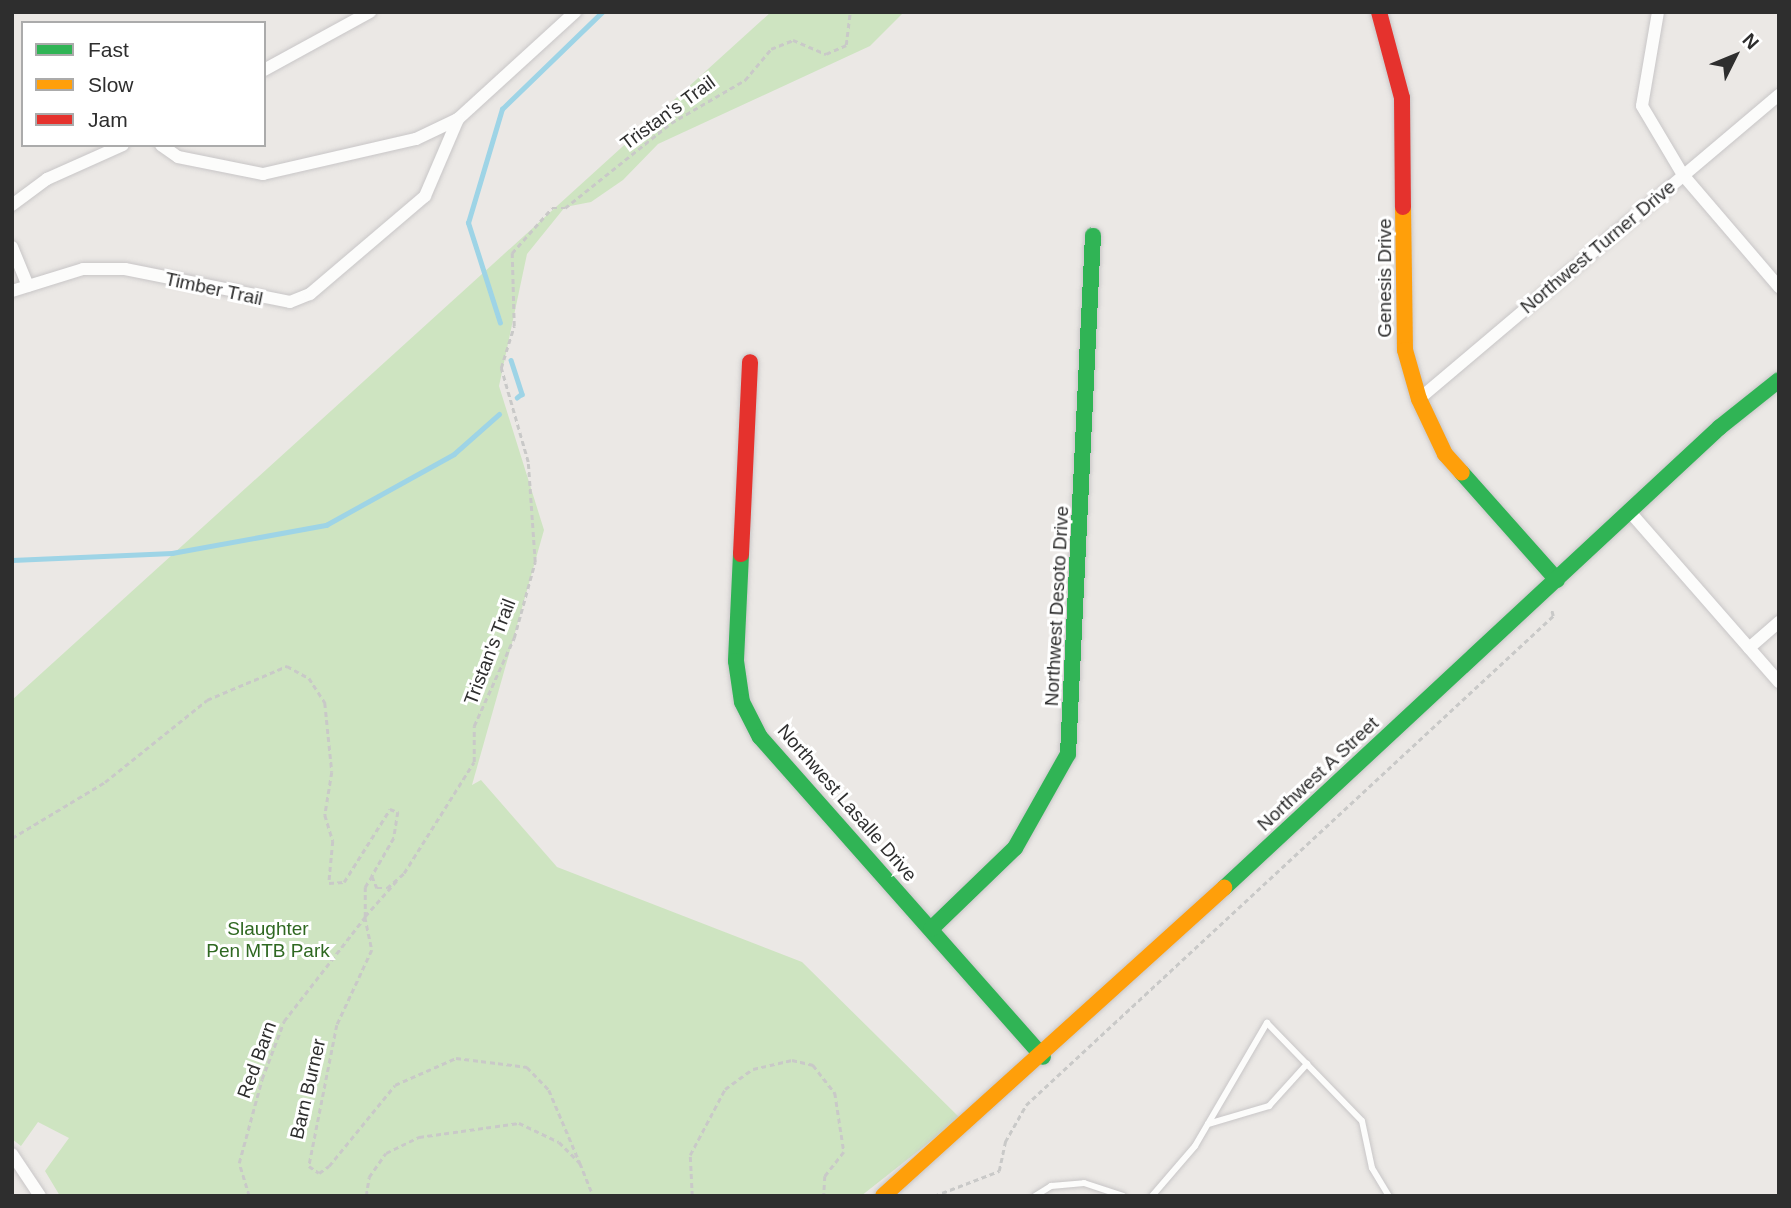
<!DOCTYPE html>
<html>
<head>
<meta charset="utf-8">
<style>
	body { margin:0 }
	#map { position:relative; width:1791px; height:1208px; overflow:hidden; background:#ebe8e5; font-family:Helvetica,sans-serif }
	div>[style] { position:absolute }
	.green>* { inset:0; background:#cee4c1 }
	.stream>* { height:4.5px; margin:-2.25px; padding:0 2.25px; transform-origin:2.25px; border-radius:2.25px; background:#9ed4e6 }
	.path>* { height:2.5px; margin-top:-1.25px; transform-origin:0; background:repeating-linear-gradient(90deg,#c9c9c8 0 5px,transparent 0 8.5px) }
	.roads { filter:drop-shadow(0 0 2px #c8c6c7) drop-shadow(0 0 2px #c8c6c7) }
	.lane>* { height:6px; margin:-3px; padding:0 3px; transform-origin:3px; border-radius:3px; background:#fcfcfb }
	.street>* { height:12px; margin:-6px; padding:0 6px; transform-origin:6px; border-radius:6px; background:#fcfcfb }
	.fast>* { height:16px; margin:-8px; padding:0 8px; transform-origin:8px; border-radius:8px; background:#30b455 }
	.slow>* { height:16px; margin:-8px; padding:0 8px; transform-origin:8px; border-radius:8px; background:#ff9f0a }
	.jam>* { height:16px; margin:-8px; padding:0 8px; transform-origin:8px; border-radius:8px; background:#e5322d }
	span { translate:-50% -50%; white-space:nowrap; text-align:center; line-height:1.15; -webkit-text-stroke:6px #fff; paint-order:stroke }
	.street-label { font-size:19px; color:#2e2e2e }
	.park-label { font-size:19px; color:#2f6821 }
	.frame { position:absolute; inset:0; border:14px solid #2e2e2e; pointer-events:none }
	.legend { position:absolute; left:21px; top:21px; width:245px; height:126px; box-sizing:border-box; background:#fff; border:2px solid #ababab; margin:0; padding:9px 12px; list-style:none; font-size:21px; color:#2e2e2e }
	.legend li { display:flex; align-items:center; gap:14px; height:35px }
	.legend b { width:35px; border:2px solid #ababab }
	.north { position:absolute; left:1700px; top:21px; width:70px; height:70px; -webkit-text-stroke:5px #fff; paint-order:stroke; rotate:47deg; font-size:19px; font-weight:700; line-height:28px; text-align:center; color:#2e2e2e }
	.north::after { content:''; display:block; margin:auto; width:24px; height:32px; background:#2e2e2e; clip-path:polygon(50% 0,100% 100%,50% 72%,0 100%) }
</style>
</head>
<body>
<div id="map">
	<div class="green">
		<i style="clip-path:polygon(771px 12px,904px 12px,870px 46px,658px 144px,623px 180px,591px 202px,565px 207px,527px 254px,499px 386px,544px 530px,472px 785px,481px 780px,557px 867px,802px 962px,960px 1118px,861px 1196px,60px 1196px,45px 1171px,69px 1138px,38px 1122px,21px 1146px,12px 1139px,12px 700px)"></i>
	</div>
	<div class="stream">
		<i style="left:500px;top:323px;width:105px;rotate:-107.7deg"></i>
		<i style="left:468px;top:223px;width:119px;rotate:-73.4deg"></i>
		<i style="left:502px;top:109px;width:139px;rotate:-44.1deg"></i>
		<i style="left:511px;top:360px;width:36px;rotate:72deg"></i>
		<i style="left:522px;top:394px;width:6px;rotate:141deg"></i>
		<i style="left:12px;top:560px;width:160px;rotate:-2.5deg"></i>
		<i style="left:172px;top:553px;width:157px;rotate:-10.3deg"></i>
		<i style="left:326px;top:525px;width:146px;rotate:-29deg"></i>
		<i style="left:454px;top:454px;width:60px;rotate:-41.6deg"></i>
	</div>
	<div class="path">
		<i style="left:12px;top:838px;width:109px;rotate:-31.1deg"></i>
		<i style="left:105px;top:782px;width:131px;rotate:-38.8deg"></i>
		<i style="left:207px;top:700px;width:87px;rotate:-23deg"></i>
		<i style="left:287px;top:666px;width:25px;rotate:29deg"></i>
		<i style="left:309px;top:678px;width:30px;rotate:57deg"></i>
		<i style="left:325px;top:703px;width:69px;rotate:84.2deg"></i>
		<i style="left:332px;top:772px;width:44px;rotate:99.2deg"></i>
		<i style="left:325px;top:815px;width:27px;rotate:73deg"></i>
		<i style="left:333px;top:841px;width:42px;rotate:95.4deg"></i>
		<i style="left:329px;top:883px;width:15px;rotate:-4deg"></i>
		<i style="left:344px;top:882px;width:86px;rotate:-57.8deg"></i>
		<i style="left:390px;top:809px;width:9px;rotate:21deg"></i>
		<i style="left:398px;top:812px;width:26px;rotate:99deg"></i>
		<i style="left:394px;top:838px;width:44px;rotate:120.1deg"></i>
		<i style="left:372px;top:876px;width:13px;rotate:67deg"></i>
		<i style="left:377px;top:888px;width:10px"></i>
		<i style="left:387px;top:888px;width:23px;rotate:-41deg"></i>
		<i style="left:404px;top:873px;width:131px;rotate:-57.8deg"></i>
		<i style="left:474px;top:762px;width:36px;rotate:-90deg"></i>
		<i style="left:474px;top:726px;width:97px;rotate:-65.6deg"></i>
		<i style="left:514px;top:638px;width:79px;rotate:-74.6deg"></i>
		<i style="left:535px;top:562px;width:100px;rotate:-94deg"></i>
		<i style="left:528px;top:462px;width:98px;rotate:-106deg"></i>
		<i style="left:501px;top:368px;width:44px;rotate:-72.8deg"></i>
		<i style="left:514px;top:326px;width:73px;rotate:-91.6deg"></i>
		<i style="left:512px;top:253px;width:60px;rotate:-48.4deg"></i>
		<i style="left:552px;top:208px;width:13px"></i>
		<i style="left:565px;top:208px;width:136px;rotate:-38.7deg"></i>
		<i style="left:671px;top:123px;width:86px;rotate:-30.2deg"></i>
		<i style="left:745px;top:80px;width:40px;rotate:-50deg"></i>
		<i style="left:771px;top:49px;width:24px;rotate:-22deg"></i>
		<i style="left:793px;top:40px;width:36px;rotate:23deg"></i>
		<i style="left:826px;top:54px;width:22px;rotate:-24deg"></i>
		<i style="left:846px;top:45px;width:33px;rotate:-83deg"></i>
		<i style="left:397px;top:881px;width:48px;rotate:131.6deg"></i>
		<i style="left:365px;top:917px;width:34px;rotate:78deg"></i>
		<i style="left:372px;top:950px;width:83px;rotate:115deg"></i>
		<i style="left:337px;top:1025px;width:144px;rotate:101.2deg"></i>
		<i style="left:309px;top:1166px;width:12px;rotate:35deg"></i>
		<i style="left:319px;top:1173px;width:12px;rotate:-35deg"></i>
		<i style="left:329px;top:1166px;width:104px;rotate:-50.8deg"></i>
		<i style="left:395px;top:1085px;width:67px;rotate:-23.9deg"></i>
		<i style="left:456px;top:1058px;width:72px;rotate:7.2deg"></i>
		<i style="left:527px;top:1067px;width:32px;rotate:46deg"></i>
		<i style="left:549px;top:1090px;width:79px;rotate:67deg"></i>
		<i style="left:249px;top:1196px;width:34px;rotate:-107deg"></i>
		<i style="left:239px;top:1163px;width:87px;rotate:-74.7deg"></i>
		<i style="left:262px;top:1079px;width:62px;rotate:-69.2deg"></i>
		<i style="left:284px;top:1021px;width:132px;rotate:-52.1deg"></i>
		<i style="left:365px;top:917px;width:30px;rotate:-90deg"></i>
		<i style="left:365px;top:887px;width:13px;rotate:-58deg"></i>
		<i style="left:366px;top:1196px;width:19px;rotate:-81deg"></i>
		<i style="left:369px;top:1177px;width:29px;rotate:-55deg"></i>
		<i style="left:386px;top:1153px;width:37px;rotate:-26deg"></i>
		<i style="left:419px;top:1137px;width:101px;rotate:-8deg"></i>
		<i style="left:519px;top:1123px;width:44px;rotate:25.4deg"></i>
		<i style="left:559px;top:1142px;width:30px;rotate:45deg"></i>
		<i style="left:580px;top:1163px;width:35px;rotate:68deg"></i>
		<i style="left:692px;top:1196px;width:41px;rotate:-92.8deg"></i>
		<i style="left:690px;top:1155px;width:75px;rotate:-62.1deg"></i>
		<i style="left:725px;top:1089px;width:34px;rotate:-36deg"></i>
		<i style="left:753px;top:1069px;width:40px;rotate:-13deg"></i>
		<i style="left:792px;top:1060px;width:22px;rotate:13deg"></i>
		<i style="left:813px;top:1065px;width:36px;rotate:52deg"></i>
		<i style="left:835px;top:1093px;width:60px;rotate:81.3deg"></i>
		<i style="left:844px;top:1152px;width:31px;rotate:128deg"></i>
		<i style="left:825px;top:1176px;width:20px;rotate:93deg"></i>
		<i style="left:934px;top:1196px;width:70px;rotate:-21deg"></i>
		<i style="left:999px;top:1171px;width:30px;rotate:-78deg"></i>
		<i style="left:1005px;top:1142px;width:43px;rotate:-60.4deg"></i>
		<i style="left:1026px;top:1105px;width:719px;rotate:-42.86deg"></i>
		<i style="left:1553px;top:616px;width:8px;rotate:-104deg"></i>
	</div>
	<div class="roads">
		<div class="lane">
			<i style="left:1208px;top:1124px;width:64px;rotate:-16.4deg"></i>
			<i style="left:1269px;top:1106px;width:57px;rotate:-47.9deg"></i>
			<i style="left:1035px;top:1196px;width:19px;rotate:-32deg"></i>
			<i style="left:1051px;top:1186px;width:33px;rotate:-5deg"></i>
			<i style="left:1084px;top:1183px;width:41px;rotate:18.4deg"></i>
			<i style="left:1152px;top:1196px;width:66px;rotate:-49.3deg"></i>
			<i style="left:1195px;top:1146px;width:143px;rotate:-59.7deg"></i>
			<i style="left:1267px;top:1023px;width:136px;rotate:45.9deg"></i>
			<i style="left:1362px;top:1121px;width:48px;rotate:78deg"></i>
			<i style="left:1372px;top:1168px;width:33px;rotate:59deg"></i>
		</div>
		<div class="street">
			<i style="left:1658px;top:12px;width:95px;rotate:99.7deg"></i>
			<i style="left:1642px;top:106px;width:80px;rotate:59.3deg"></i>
			<i style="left:1683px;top:175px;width:148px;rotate:49.4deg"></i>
			<i style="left:264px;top:70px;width:121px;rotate:-28.7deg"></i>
			<i style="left:161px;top:145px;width:21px;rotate:35deg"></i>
			<i style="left:178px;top:157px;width:87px;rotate:11.3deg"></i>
			<i style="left:263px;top:174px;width:157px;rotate:-12.9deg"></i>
			<i style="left:416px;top:139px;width:47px;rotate:-25.5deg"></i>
			<i style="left:458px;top:119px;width:159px;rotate:-42.4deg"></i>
			<i style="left:12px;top:205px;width:44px;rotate:-36.6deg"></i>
			<i style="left:47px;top:179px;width:83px;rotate:-24.1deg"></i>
			<i style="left:12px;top:247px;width:42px;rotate:67.7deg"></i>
			<i style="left:12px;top:291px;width:74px;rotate:-17.2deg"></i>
			<i style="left:83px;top:269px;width:42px"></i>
			<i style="left:125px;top:269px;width:168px;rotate:11.3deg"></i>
			<i style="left:290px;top:302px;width:22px;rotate:-22deg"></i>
			<i style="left:310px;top:294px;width:151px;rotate:-40.4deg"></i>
			<i style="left:425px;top:196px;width:84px;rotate:-66.8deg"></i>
			<i style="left:1419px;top:399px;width:471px;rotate:-40.2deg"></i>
			<i style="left:1630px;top:512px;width:226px;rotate:48.8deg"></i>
			<i style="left:1749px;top:648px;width:40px;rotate:-41deg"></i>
			<i style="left:12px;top:1154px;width:50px;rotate:56.3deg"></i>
		</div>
		<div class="fast">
			<i style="left:1462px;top:473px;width:143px;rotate:48.4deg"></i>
			<i style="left:741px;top:554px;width:107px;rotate:92.7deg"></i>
			<i style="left:736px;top:661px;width:41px;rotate:81.7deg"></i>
			<i style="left:742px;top:702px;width:39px;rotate:63deg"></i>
			<i style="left:760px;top:737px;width:427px;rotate:48.5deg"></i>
			<i style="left:1224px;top:888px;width:677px;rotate:-42.91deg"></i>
			<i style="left:1720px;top:427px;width:75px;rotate:-38.5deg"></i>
			<i style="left:931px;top:929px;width:117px;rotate:-44deg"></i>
			<i style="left:1015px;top:848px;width:108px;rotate:-60.6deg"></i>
			<i style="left:1068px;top:754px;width:519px;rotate:-87.24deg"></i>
		</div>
		<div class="slow">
			<i style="left:1403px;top:207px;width:143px;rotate:89.2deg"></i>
			<i style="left:1405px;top:350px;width:51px;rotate:74.1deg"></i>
			<i style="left:1419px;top:399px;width:61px;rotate:64.7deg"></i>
			<i style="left:1445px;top:454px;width:25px;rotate:48deg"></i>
			<i style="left:883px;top:1196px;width:460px;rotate:-42.1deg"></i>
		</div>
		<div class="jam">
			<i style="left:1379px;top:12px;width:89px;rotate:75deg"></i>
			<i style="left:1402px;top:98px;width:109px;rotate:89.5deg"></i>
			<i style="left:741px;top:554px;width:192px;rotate:-87.3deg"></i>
		</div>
	</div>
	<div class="street-label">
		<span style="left:668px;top:113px;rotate:-36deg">Tristan's Trail</span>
		<span style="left:1598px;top:247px;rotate:-40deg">Northwest Turner Drive</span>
		<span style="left:1385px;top:278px;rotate:-90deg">Genesis Drive</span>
		<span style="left:214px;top:289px;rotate:12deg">Timber Trail</span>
		<span style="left:1057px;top:606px;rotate:-87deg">Northwest Desoto Drive</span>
		<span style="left:490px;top:652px;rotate:-69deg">Tristan's Trail</span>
		<span style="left:1318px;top:774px;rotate:-43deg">Northwest A Street</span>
		<span style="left:847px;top:803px;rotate:49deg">Northwest Lasalle Drive</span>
		<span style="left:257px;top:1060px;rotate:-70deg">Red Barn</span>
		<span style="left:308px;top:1089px;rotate:-77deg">Barn Burner</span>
	</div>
	<div class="park-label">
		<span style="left:268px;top:940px">Slaughter<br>Pen MTB Park</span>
	</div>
	<div class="frame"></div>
	<ul class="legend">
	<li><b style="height:9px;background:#30b455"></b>Fast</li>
	<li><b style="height:9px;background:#ff9f0a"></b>Slow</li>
	<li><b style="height:9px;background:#e5322d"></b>Jam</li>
	</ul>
	<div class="north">N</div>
</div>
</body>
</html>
